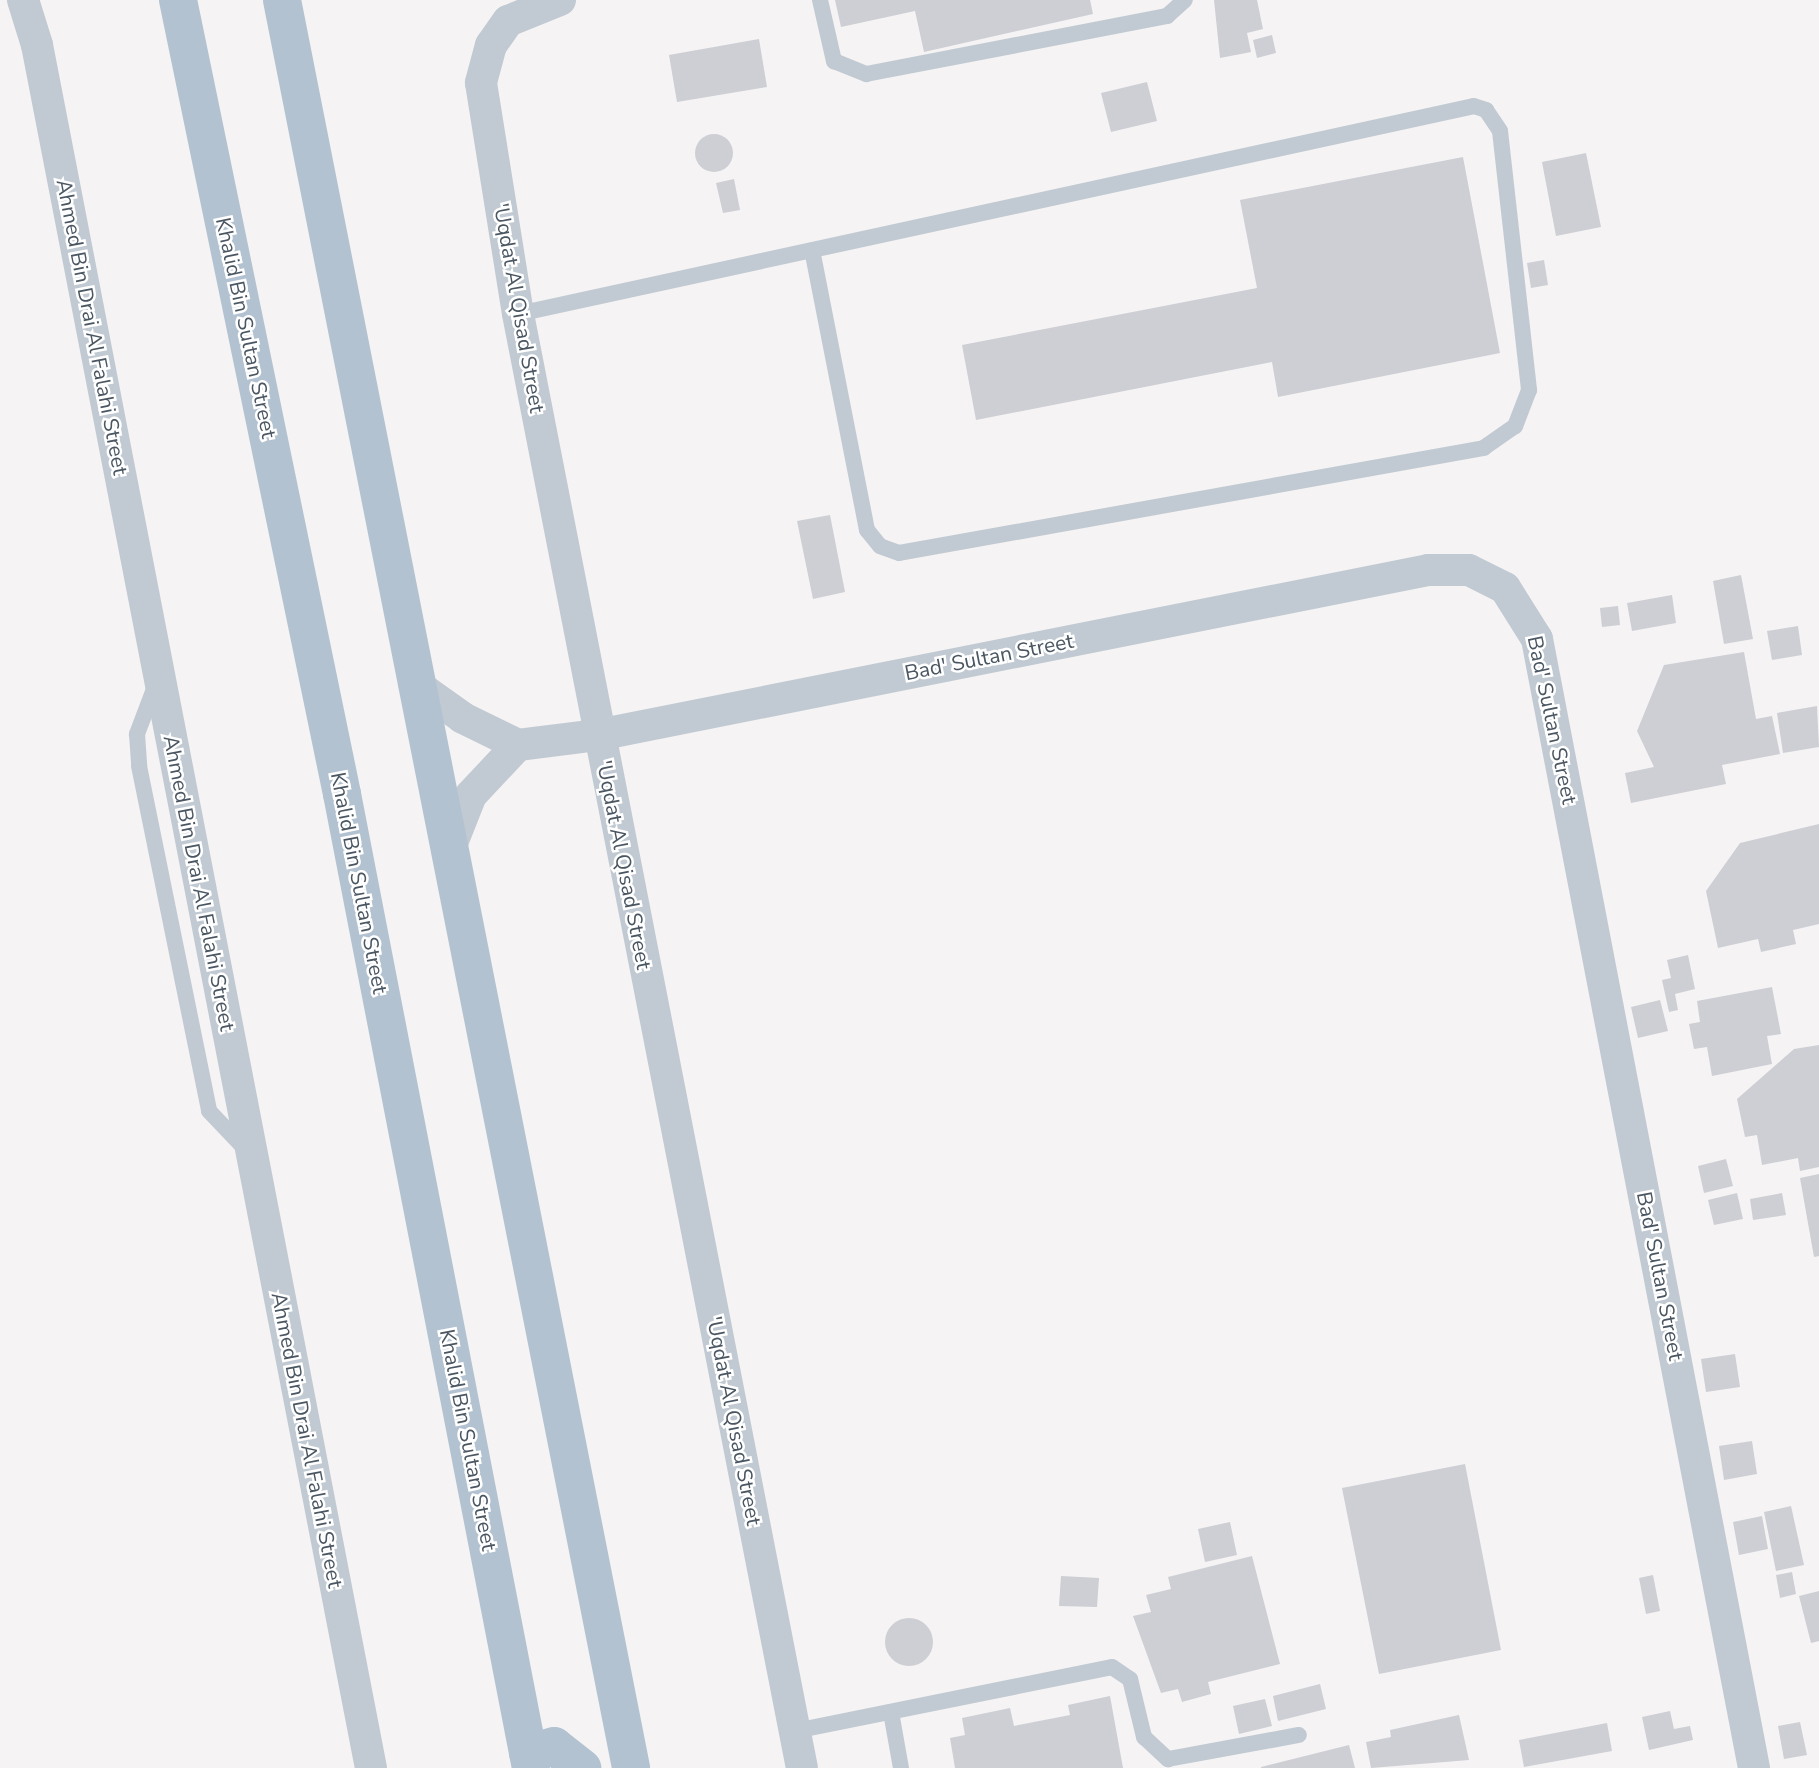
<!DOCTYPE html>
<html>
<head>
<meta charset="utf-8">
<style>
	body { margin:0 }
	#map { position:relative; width:1819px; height:1768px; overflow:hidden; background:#f5f3f3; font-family:"Nunito Sans",sans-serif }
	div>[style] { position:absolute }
	.building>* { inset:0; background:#cdcfd5 }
	.round { border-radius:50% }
	.lane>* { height:16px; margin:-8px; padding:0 8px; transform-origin:8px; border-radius:8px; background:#c1cad2 }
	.street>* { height:32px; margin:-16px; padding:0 16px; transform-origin:16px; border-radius:16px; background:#c1cad2 }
	.primary>* { height:38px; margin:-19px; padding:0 19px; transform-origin:19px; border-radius:19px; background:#b3c2d1 }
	span { translate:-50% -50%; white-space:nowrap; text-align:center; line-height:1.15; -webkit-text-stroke:5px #fff; paint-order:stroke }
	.street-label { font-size:21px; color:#4a5661 }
</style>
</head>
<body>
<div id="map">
	<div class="building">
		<i style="clip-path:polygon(835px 0,1090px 0,1093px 14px,924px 52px,915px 11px,841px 27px)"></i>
		<i style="clip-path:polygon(1214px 0,1257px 0,1263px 29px,1247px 33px,1251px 52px,1220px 58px)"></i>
		<i style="clip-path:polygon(1272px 35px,1276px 53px,1257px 58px,1253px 40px)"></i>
		<i style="clip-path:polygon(759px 39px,767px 87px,677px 102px,669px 55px)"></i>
		<i style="clip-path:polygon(1147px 82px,1157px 121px,1111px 132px,1101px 93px)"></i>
		<i class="round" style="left:695px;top:134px;width:38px;height:38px"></i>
		<i style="clip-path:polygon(1586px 153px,1601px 227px,1556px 236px,1542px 162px)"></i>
		<i style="clip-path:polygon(1463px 157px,1500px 353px,1278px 397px,1272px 362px,976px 420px,962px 345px,1257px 288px,1240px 200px)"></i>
		<i style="clip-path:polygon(734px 179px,740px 210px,723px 213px,716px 183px)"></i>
		<i style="clip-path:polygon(1544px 260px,1548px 285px,1531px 288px,1527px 263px)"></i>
		<i style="clip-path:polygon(830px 515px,845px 592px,813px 599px,797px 521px)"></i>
		<i style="clip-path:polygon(1741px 575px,1753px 639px,1724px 644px,1713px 581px)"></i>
		<i style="clip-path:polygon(1672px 595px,1676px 623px,1632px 631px,1627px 603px)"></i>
		<i style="clip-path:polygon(1618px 606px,1620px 625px,1602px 627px,1600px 608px)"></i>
		<i style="clip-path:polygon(1798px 626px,1802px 655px,1772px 660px,1767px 631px)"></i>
		<i style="clip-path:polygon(1744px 652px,1756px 719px,1772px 716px,1780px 754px,1722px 765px,1726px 784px,1631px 803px,1625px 773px,1654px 767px,1637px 731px,1664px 665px)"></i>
		<i style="clip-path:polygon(1817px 706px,1819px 747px,1783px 753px,1777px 713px)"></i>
		<i style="clip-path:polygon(1819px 824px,1819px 924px,1793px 930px,1796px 944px,1761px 952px,1758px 939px,1718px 948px,1706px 891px,1740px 843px)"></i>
		<i style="clip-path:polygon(1688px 955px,1695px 989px,1675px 994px,1678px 1010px,1669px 1012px,1662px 980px,1671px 978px,1667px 960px)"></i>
		<i style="clip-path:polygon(1772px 987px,1781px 1034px,1767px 1036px,1772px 1064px,1712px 1076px,1707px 1047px,1694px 1049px,1689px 1024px,1700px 1022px,1697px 1001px)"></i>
		<i style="clip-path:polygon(1660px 1000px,1668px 1031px,1638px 1038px,1631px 1007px)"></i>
		<i style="clip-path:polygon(1819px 1045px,1819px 1167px,1800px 1171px,1798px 1158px,1762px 1165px,1757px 1135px,1745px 1137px,1737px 1099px,1794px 1049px)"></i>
		<i style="clip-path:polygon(1726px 1159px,1733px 1186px,1704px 1193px,1698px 1166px)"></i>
		<i style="clip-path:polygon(1819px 1174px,1819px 1256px,1814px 1257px,1800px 1178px)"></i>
		<i style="clip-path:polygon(1737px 1193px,1743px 1219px,1714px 1225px,1708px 1200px)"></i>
		<i style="clip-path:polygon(1782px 1193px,1786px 1215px,1753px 1220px,1750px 1199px)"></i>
		<i style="clip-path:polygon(1735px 1354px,1740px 1387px,1706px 1392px,1701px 1359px)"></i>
		<i style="clip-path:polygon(1752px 1441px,1757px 1474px,1724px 1480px,1719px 1446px)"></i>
		<i style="clip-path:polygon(1465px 1464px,1501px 1650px,1379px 1674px,1342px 1488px)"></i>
		<i style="clip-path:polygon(1791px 1506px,1804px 1565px,1776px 1571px,1764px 1512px)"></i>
		<i style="clip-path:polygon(1762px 1516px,1768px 1549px,1739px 1555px,1733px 1522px)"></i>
		<i style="clip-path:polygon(1230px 1522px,1237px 1555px,1205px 1562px,1198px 1529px)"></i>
		<i style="clip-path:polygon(1252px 1556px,1280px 1664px,1208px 1682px,1211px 1694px,1182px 1702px,1178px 1689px,1161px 1693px,1133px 1616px,1151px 1612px,1146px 1595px,1171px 1589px,1168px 1577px)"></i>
		<i style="clip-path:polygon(1792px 1572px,1796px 1594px,1780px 1598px,1776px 1575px)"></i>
		<i style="clip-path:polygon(1653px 1575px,1660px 1611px,1646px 1614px,1639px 1578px)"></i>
		<i style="clip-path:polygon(1061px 1576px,1099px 1578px,1097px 1607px,1059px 1606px)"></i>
		<i style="clip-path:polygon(1819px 1591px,1819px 1641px,1811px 1643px,1799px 1596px)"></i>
		<i class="round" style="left:885px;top:1618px;width:48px;height:48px"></i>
		<i style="clip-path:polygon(1320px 1684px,1326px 1709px,1278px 1721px,1273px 1696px)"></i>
		<i style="clip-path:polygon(1110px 1696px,1123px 1768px,955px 1768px,950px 1738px,965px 1735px,962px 1718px,1010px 1708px,1014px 1726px,1070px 1715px,1068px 1705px)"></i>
		<i style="clip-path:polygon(1265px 1699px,1272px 1726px,1239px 1734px,1233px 1706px)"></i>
		<i style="clip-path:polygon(1670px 1711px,1674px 1729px,1690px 1726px,1693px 1740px,1649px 1750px,1642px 1717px)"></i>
		<i style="clip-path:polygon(1459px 1715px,1469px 1760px,1371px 1768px,1366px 1742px,1391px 1737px,1390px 1730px)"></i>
		<i style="clip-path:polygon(1800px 1722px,1807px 1755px,1784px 1759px,1778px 1726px)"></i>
		<i style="clip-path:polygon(1607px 1723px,1612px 1751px,1524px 1767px,1519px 1740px)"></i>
		<i style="clip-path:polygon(1349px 1745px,1355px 1768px,1261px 1768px,1261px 1767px)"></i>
	</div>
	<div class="lane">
		<i style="left:820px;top:0;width:63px;rotate:77.1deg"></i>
		<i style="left:834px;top:61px;width:35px;rotate:22deg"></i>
		<i style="left:866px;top:74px;width:307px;rotate:-10.9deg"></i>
		<i style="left:1167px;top:16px;width:24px;rotate:-42deg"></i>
		<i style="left:518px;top:314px;width:978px;rotate:-12.27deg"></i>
		<i style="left:1474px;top:106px;width:13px;rotate:18deg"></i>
		<i style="left:1486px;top:110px;width:25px;rotate:56deg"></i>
		<i style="left:1500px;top:131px;width:261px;rotate:83.6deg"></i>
		<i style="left:1529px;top:390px;width:39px;rotate:111deg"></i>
		<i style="left:1515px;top:426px;width:38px;rotate:145deg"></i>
		<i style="left:1484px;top:448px;width:594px;rotate:169.82deg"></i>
		<i style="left:899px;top:553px;width:20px;rotate:-160deg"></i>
		<i style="left:880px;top:546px;width:21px;rotate:-129deg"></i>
		<i style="left:867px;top:530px;width:281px;rotate:-101.1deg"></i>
		<i style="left:157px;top:681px;width:57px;rotate:110.7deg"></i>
		<i style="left:137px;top:734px;width:32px;rotate:86deg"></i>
		<i style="left:139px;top:766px;width:352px;rotate:78.5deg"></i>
		<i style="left:209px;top:1111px;width:61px;rotate:46.3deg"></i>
		<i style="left:891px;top:1712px;width:57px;rotate:79.9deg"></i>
		<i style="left:795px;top:1731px;width:323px;rotate:-11.4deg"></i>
		<i style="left:1112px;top:1667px;width:22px;rotate:34deg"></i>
		<i style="left:1130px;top:1679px;width:60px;rotate:76.4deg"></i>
		<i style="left:1144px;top:1737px;width:33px;rotate:43deg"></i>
		<i style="left:1168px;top:1759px;width:133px;rotate:-10.4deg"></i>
	</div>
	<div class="street">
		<i style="left:23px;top:0;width:47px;rotate:72.7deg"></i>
		<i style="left:37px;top:45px;width:1755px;rotate:79.03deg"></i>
		<i style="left:560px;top:0;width:56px;rotate:158deg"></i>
		<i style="left:508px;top:21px;width:29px;rotate:125deg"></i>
		<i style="left:491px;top:45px;width:39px;rotate:105deg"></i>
		<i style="left:481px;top:83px;width:234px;rotate:80.9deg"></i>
		<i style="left:518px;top:314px;width:1481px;rotate:78.95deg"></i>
		<i style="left:414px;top:683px;width:60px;rotate:35.5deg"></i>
		<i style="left:463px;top:718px;width:61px;rotate:26.1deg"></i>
		<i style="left:518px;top:745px;width:81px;rotate:-7.1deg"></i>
		<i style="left:598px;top:735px;width:846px;rotate:-11.24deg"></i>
		<i style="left:1428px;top:570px;width:41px"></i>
		<i style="left:1469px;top:570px;width:40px;rotate:26.6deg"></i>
		<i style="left:1505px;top:588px;width:60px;rotate:57.9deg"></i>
		<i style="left:1537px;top:639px;width:1150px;rotate:79.12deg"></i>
		<i style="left:448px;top:853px;width:62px;rotate:-68.4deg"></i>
		<i style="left:471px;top:795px;width:69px;rotate:-46.8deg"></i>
	</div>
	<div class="primary">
		<i style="left:178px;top:0;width:811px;rotate:78.33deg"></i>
		<i style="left:342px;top:794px;width:992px;rotate:79.02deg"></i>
		<i style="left:282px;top:0;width:1802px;rotate:78.83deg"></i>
		<i style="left:528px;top:1753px;width:27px;rotate:-15deg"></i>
		<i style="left:554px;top:1746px;width:36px;rotate:38deg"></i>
	</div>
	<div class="street-label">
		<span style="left:519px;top:308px;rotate:80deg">'Uqdat Al Qisad Street</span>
		<span style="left:92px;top:327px;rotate:79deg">Ahmed Bin Drai Al Falahi Street</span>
		<span style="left:246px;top:328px;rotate:78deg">Khalid Bin Sultan Street</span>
		<span style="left:989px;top:657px;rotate:-11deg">Bad' Sultan Street</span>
		<span style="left:1552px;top:720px;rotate:78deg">Bad' Sultan Street</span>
		<span style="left:624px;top:865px;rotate:79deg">'Uqdat Al Qisad Street</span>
		<span style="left:199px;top:883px;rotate:79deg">Ahmed Bin Drai Al Falahi Street</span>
		<span style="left:359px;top:883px;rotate:79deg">Khalid Bin Sultan Street</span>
		<span style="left:1660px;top:1276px;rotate:79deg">Bad' Sultan Street</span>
		<span style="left:734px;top:1421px;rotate:79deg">'Uqdat Al Qisad Street</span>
		<span style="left:307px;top:1440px;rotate:79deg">Ahmed Bin Drai Al Falahi Street</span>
		<span style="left:468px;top:1440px;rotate:79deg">Khalid Bin Sultan Street</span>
	</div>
</div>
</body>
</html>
